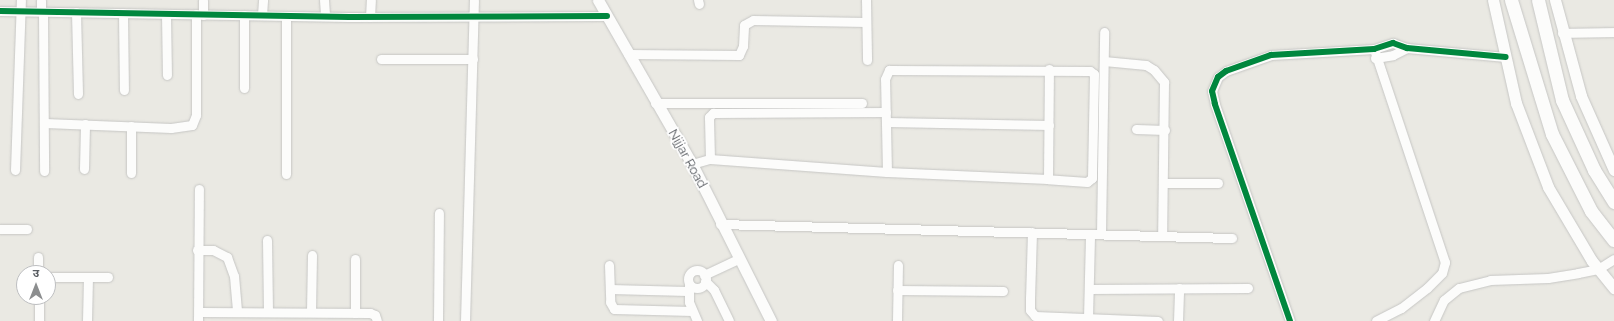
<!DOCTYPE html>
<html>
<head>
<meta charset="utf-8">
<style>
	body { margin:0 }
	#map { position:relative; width:1614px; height:321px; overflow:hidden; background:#eae9e3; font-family:Raleway,"Noto Sans Devanagari",sans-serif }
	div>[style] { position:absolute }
	.roads { filter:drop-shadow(0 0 1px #c6c6c4) drop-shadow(0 0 1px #c6c6c4) }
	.minor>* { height:9px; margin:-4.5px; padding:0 4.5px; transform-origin:4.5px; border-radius:4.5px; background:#fcfcfb }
	.minor>.ring { margin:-4.5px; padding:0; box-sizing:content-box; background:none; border:9px solid #fcfcfb; border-radius:50% }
	.tertiary>* { height:11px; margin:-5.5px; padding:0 5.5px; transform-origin:5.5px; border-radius:5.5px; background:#fcfcfb }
	.secondary>* { height:13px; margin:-6.5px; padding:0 6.5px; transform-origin:6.5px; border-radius:6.5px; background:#fcfcfb }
	.cycleway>* { height:6px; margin:-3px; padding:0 3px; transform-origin:3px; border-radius:3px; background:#00873e }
	span { translate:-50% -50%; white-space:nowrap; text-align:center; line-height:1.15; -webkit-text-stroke:3.5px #fff; paint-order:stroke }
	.street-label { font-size:13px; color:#595d62 }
	.north { position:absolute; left:16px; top:265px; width:40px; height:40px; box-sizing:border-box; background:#fff; border:1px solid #bdbec0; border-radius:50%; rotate:0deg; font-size:11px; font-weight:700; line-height:16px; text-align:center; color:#595d62 }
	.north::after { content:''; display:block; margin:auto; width:14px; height:18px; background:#8c8e8f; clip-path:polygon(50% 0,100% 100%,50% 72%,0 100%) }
</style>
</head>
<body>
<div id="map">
	<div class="roads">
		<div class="minor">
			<i style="left:324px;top:0;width:16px;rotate:86deg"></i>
			<i style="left:698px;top:0;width:4px;rotate:76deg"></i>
			<i style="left:866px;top:0;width:60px;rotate:89deg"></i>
			<i style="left:0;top:11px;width:349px;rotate:1deg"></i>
			<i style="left:349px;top:17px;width:258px;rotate:-0.2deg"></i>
			<i style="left:41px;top:12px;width:12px;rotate:-90deg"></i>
			<i style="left:43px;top:12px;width:159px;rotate:89.6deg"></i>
			<i style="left:76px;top:12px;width:82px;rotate:88.6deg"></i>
			<i style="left:123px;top:13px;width:77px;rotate:89.3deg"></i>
			<i style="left:166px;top:14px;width:61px;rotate:89.1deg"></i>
			<i style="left:203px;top:15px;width:15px;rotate:-90deg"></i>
			<i style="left:262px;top:15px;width:15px;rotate:-86deg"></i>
			<i style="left:370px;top:17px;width:17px;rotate:-87deg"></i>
			<i style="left:1562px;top:33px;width:52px;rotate:-1.1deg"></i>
			<i style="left:1374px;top:49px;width:225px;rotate:71.6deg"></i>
			<i style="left:1445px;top:262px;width:11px;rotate:105deg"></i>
			<i style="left:1442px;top:273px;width:21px;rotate:135deg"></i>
			<i style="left:1427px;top:288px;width:33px;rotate:142deg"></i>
			<i style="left:1401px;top:308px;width:28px;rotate:153deg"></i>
			<i style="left:628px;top:54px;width:111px;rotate:0.5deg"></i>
			<i style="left:739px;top:55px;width:10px;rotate:-66deg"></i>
			<i style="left:743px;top:46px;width:21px;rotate:-87deg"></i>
			<i style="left:744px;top:25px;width:10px;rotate:-29deg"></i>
			<i style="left:753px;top:20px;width:113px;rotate:1deg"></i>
			<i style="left:1375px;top:58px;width:18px;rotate:-9deg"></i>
			<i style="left:1393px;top:55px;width:16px;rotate:-27deg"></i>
			<i style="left:381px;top:59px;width:92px"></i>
			<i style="left:1104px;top:61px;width:42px;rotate:5.4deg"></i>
			<i style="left:1146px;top:65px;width:9px;rotate:32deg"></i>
			<i style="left:1154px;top:70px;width:16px;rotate:50deg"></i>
			<i style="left:1164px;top:82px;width:154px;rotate:90.7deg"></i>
			<i style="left:244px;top:88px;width:73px;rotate:-90deg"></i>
			<i style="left:655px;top:103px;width:207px"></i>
			<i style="left:887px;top:122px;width:162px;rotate:1.1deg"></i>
			<i style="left:45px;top:123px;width:126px;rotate:2.3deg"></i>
			<i style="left:171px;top:128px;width:21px;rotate:-8deg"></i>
			<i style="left:192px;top:125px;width:11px;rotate:-68deg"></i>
			<i style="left:196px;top:115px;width:101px;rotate:-90deg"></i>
			<i style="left:131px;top:126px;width:47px;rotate:90deg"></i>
			<i style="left:1136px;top:129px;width:29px;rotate:2deg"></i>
			<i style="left:710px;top:159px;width:42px;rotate:-91.4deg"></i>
			<i style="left:709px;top:117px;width:6px;rotate:-45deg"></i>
			<i style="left:713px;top:113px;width:173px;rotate:-0.3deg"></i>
			<i style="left:692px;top:164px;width:19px;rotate:-16deg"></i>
			<i style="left:710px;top:159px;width:177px;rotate:4.2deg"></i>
			<i style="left:887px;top:172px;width:161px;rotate:2.5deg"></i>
			<i style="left:1048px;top:179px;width:110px;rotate:-89.5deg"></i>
			<i style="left:84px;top:169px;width:45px;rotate:-88.7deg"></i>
			<i style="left:15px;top:170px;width:170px;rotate:-88deg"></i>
			<i style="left:887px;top:172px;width:93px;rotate:-91.2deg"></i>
			<i style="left:885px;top:79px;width:10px;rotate:-66deg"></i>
			<i style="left:889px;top:70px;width:201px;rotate:0.3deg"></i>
			<i style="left:1090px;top:71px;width:5px;rotate:37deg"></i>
			<i style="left:1094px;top:74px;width:104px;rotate:91.1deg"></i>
			<i style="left:1092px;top:178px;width:6px;rotate:141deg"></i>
			<i style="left:1087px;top:182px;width:39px;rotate:-176deg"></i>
			<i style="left:286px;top:174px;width:158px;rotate:-90deg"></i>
			<i style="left:1163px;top:183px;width:55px"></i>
			<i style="left:720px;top:224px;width:512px;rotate:1.57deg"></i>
			<i style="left:0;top:229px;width:27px"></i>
			<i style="left:1032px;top:232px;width:66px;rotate:91.7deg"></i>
			<i style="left:1030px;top:298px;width:12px;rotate:90deg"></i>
			<i style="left:1030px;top:310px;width:8px;rotate:50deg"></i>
			<i style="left:1035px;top:316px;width:123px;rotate:2.3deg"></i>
			<i style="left:1101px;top:234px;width:202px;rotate:-89.1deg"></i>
			<i style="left:267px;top:240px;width:72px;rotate:89.2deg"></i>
			<i style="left:197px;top:250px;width:16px"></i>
			<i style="left:213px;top:250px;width:16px;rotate:27deg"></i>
			<i style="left:227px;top:257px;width:20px;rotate:70deg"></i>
			<i style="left:234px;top:276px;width:34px;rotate:85deg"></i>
			<i style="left:38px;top:257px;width:16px;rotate:90deg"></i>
			<i style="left:355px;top:259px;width:54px;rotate:90deg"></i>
			<i style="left:609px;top:265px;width:37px;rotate:88deg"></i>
			<i style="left:610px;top:302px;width:8px;rotate:60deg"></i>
			<i style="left:614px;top:309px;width:78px;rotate:1.5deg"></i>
			<i class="ring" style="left:688px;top:270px;width:9px;height:9px"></i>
			<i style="left:704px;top:275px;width:38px;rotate:-25deg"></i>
			<i style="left:48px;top:277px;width:60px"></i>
			<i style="left:705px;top:281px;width:13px;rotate:45deg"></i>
			<i style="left:714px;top:290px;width:34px;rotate:64deg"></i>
			<i style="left:689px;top:285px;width:17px;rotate:90deg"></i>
			<i style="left:689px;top:302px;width:21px;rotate:67deg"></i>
			<i style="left:610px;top:289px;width:77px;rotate:1.5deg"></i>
			<i style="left:1089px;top:289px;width:159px;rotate:-0.4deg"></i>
			<i style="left:897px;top:290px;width:106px;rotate:0.5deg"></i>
			<i style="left:39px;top:297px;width:24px;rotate:90deg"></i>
			<i style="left:199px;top:312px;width:171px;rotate:0.3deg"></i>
			<i style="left:370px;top:313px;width:5px;rotate:22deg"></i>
			<i style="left:375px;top:315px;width:6px;rotate:72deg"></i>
			<i style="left:311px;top:312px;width:57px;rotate:-89deg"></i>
			<i style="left:1088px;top:318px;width:84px;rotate:-88.6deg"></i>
			<i style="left:87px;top:321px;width:44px;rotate:-88.7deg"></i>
			<i style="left:198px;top:321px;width:132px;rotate:-89.6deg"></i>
			<i style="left:438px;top:321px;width:108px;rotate:-89.5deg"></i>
			<i style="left:465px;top:321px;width:321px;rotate:-88.4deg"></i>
			<i style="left:897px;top:321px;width:56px;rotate:-89deg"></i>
			<i style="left:1178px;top:321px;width:33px;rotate:-88deg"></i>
			<i style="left:1290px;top:321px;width:230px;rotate:-109.1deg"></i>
			<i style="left:1215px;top:104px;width:13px;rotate:-103deg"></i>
			<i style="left:1212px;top:91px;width:15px;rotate:-67deg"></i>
			<i style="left:1218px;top:77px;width:10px;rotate:-37deg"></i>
			<i style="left:1226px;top:71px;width:48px;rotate:-19.6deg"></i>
			<i style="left:1271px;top:55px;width:103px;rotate:-3.3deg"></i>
			<i style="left:1374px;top:49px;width:20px;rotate:-18deg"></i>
			<i style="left:1393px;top:43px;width:15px;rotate:20deg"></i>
			<i style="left:1407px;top:48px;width:99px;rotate:5.2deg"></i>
			<i style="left:1434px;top:321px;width:23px;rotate:-65deg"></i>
			<i style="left:1444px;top:300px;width:19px;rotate:-39deg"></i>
			<i style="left:1459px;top:288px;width:32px;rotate:-14deg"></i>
			<i style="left:1490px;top:280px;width:58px;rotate:-2deg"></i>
			<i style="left:1548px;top:278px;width:30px;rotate:-9deg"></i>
			<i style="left:1578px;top:273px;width:20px;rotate:-11deg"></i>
			<i style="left:1598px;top:269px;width:19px;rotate:-32deg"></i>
		</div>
		<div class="tertiary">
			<i style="left:598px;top:0;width:189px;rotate:60.2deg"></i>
			<i style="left:692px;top:164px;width:176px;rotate:63.3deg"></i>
			<i style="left:1493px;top:0;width:106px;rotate:77.4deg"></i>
			<i style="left:1516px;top:103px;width:90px;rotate:69.1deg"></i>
			<i style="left:1548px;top:187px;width:86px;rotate:59.3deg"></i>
			<i style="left:1592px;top:261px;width:35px;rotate:51deg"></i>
			<i style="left:1555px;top:0;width:99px;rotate:74.8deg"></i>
			<i style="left:1581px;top:96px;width:81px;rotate:66deg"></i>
		</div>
		<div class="secondary">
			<i style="left:1511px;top:0;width:140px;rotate:73deg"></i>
			<i style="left:1552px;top:134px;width:86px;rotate:63.1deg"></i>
			<i style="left:1591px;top:211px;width:37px;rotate:52deg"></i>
			<i style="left:1538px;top:0;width:103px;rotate:76.5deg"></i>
			<i style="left:1562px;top:100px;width:77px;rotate:65.4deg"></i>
			<i style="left:1594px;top:170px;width:38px;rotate:58deg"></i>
		</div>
	</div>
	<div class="cycleway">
		<i style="left:0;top:11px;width:349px;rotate:1deg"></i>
		<i style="left:349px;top:17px;width:258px;rotate:-0.2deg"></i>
		<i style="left:1290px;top:321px;width:230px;rotate:-109.1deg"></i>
		<i style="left:1215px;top:104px;width:13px;rotate:-103deg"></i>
		<i style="left:1212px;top:91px;width:15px;rotate:-67deg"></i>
		<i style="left:1218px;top:77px;width:10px;rotate:-37deg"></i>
		<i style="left:1226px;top:71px;width:48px;rotate:-19.6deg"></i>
		<i style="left:1271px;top:55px;width:103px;rotate:-3.3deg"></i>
		<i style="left:1374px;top:49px;width:20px;rotate:-18deg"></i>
		<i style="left:1393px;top:43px;width:15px;rotate:20deg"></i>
		<i style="left:1407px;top:48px;width:99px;rotate:5.2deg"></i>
	</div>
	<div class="street-label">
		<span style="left:687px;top:159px;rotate:61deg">Nijjar Road</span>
	</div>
	<div class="north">उ</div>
</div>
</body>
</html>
